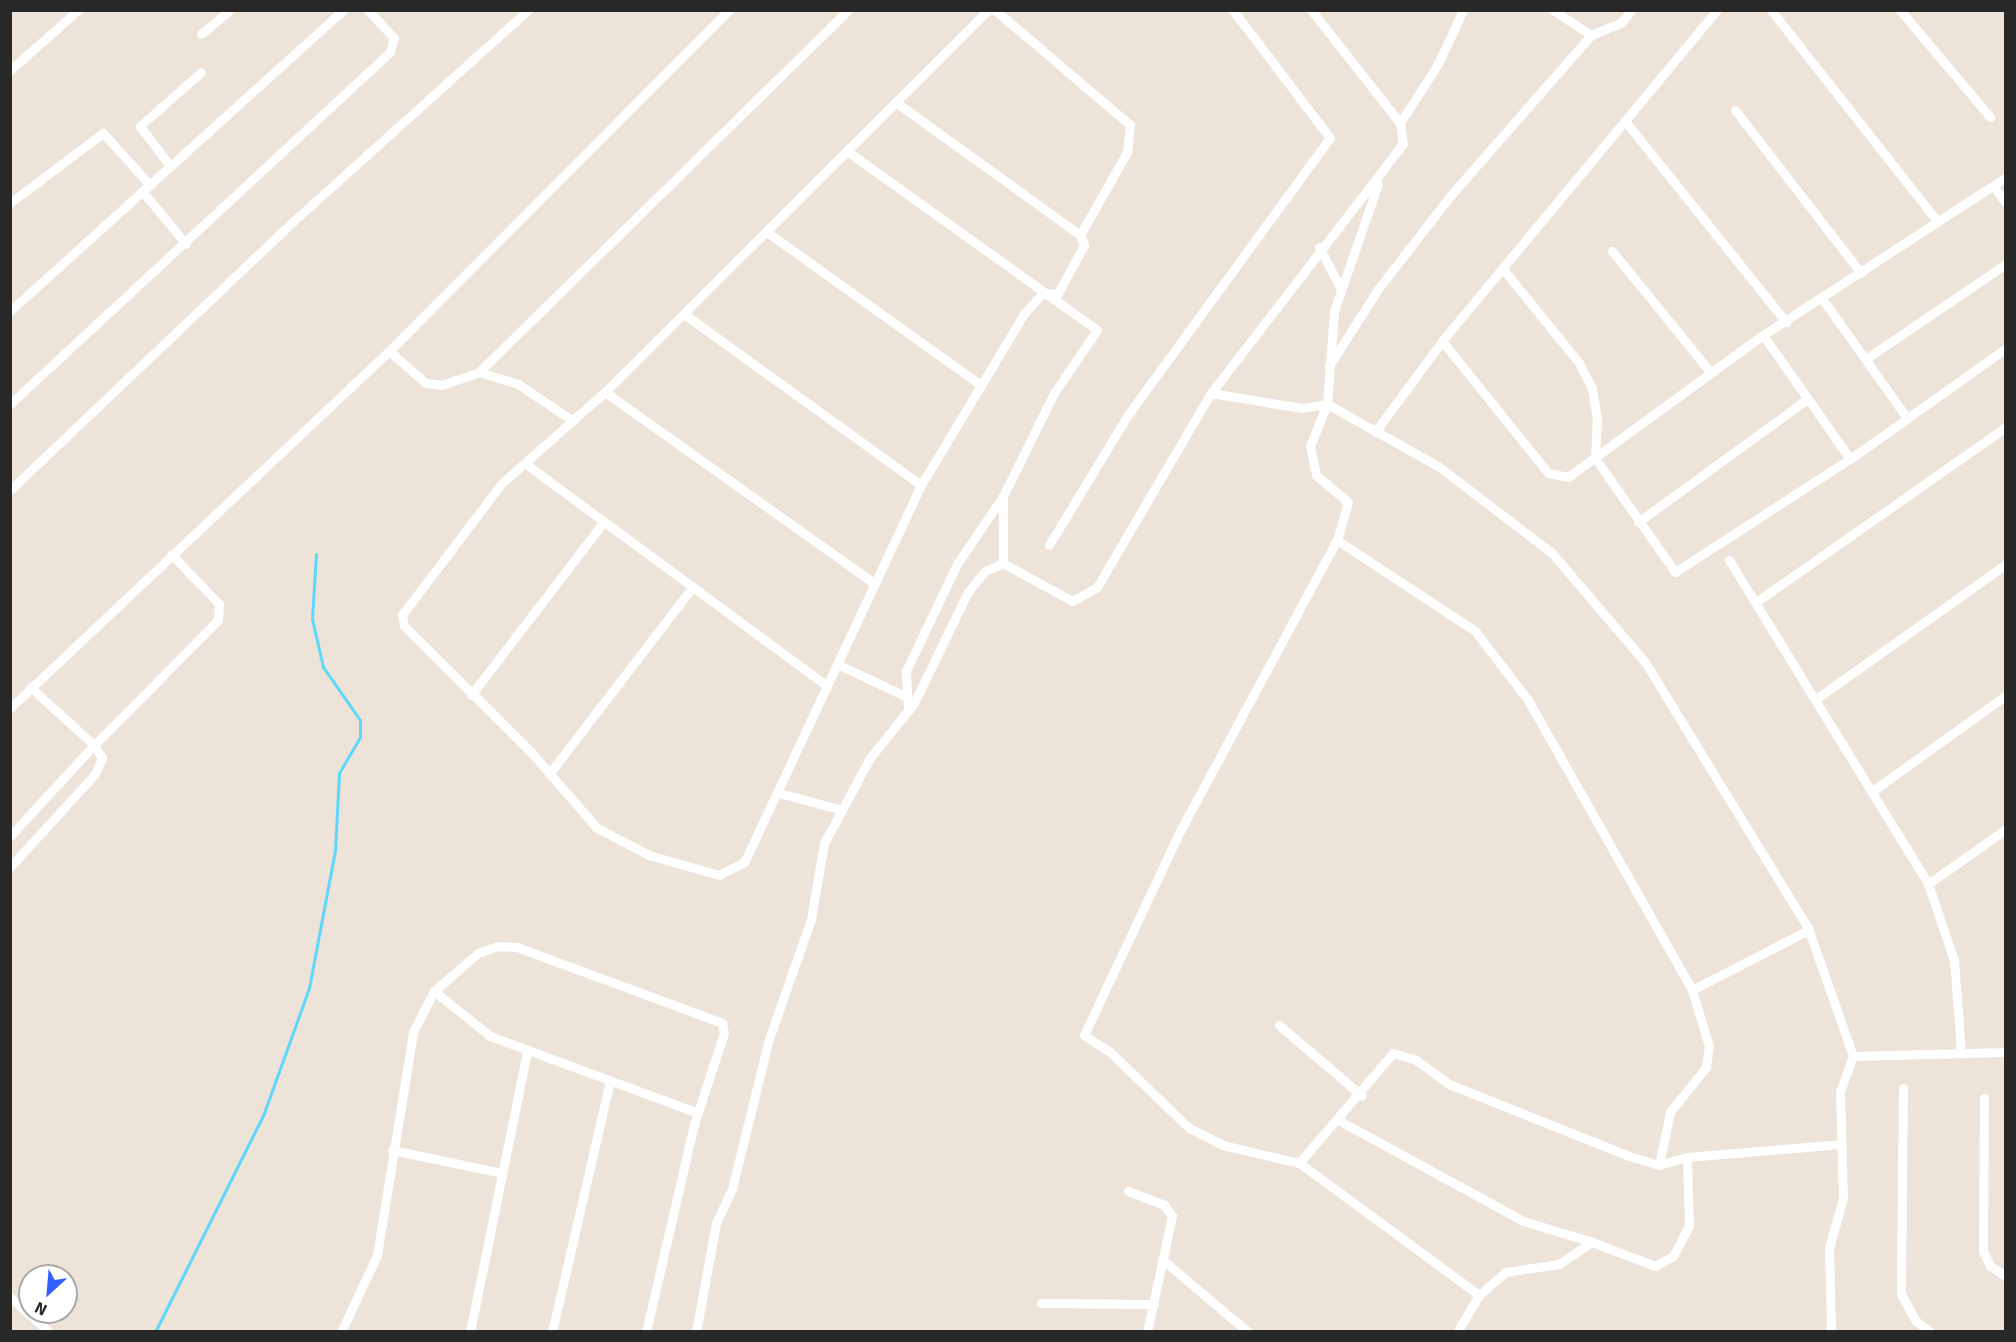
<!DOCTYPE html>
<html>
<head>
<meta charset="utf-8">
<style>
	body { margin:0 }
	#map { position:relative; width:2016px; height:1342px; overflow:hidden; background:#ede3d8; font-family:Signika,sans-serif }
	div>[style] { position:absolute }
	.stream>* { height:3px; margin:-1.5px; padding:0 1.5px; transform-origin:1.5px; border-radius:1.5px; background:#5dd8fc }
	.street>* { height:9px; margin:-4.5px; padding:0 4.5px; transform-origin:4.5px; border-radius:4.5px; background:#fff }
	span { translate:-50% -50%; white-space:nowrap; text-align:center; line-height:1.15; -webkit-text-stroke:6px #fff; paint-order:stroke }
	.frame { position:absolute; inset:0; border:12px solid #282828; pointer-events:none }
	.north { position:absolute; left:18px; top:1264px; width:60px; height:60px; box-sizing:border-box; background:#fff; border:2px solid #a9a9a9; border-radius:50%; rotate:206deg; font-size:16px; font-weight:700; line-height:24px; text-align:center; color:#282828 }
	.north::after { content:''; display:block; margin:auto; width:21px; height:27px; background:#3260ff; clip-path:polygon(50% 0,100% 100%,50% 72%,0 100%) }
</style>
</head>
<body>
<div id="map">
	<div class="stream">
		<i style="left:155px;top:1332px;width:245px;rotate:-63.5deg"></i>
		<i style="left:264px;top:1113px;width:133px;rotate:-70.2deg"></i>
		<i style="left:309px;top:988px;width:140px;rotate:-79.3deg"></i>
		<i style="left:335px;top:850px;width:77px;rotate:-87deg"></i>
		<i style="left:339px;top:773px;width:42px;rotate:-59.7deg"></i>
		<i style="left:360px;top:737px;width:17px;rotate:-90deg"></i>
		<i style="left:360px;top:720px;width:65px;rotate:-124.9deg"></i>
		<i style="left:323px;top:667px;width:49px;rotate:-102.9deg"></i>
		<i style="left:312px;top:619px;width:65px;rotate:-86.5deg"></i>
	</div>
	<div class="street">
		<i style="left:995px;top:10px;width:177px;rotate:40.4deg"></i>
		<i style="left:1130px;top:125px;width:27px;rotate:96deg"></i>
		<i style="left:1127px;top:152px;width:95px;rotate:119.5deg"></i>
		<i style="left:1553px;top:10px;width:45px;rotate:33.3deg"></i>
		<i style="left:1591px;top:35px;width:32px;rotate:-22deg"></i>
		<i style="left:1621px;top:23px;width:16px;rotate:-52deg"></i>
		<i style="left:1771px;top:10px;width:267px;rotate:51.8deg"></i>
		<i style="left:1900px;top:10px;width:140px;rotate:49.9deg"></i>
		<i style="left:201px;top:34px;width:38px;rotate:-40deg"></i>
		<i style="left:10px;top:70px;width:91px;rotate:-41.4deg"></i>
		<i style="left:897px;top:103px;width:226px;rotate:35.8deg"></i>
		<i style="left:1080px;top:235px;width:11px;rotate:68deg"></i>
		<i style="left:1084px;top:245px;width:55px;rotate:118.4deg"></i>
		<i style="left:1058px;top:293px;width:16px;rotate:176deg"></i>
		<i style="left:1042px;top:294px;width:25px;rotate:133deg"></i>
		<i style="left:1025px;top:312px;width:202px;rotate:121deg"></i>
		<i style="left:921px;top:485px;width:416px;rotate:115.1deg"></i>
		<i style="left:744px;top:862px;width:28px;rotate:153deg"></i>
		<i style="left:719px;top:875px;width:73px;rotate:-164.1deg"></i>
		<i style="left:649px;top:855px;width:59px;rotate:-152.6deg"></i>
		<i style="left:597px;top:828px;width:102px;rotate:-131deg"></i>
		<i style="left:530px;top:751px;width:177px;rotate:-135.2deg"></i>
		<i style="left:404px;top:626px;width:11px;rotate:-100deg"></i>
		<i style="left:402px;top:615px;width:166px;rotate:-52.9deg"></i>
		<i style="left:502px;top:483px;width:137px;rotate:-41.5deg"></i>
		<i style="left:605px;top:392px;width:541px;rotate:-44.93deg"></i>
		<i style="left:1735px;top:110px;width:206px;rotate:52.3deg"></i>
		<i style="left:1625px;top:121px;width:258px;rotate:51.3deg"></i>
		<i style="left:1400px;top:123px;width:70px;rotate:-57.2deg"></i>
		<i style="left:1438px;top:64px;width:60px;rotate:-65.2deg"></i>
		<i style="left:847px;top:151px;width:307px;rotate:35.6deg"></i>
		<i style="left:1097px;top:330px;width:76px;rotate:124.3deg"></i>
		<i style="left:1054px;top:393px;width:115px;rotate:116.3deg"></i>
		<i style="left:1003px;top:496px;width:82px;rotate:124.1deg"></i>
		<i style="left:957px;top:564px;width:119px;rotate:115.5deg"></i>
		<i style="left:906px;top:671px;width:40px;rotate:87.1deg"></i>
		<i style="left:170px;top:166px;width:50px;rotate:-126.9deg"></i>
		<i style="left:140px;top:126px;width:81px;rotate:-41.5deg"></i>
		<i style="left:1378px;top:184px;width:134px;rotate:109.1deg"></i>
		<i style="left:1334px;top:311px;width:93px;rotate:94.3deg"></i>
		<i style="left:1327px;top:404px;width:45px;rotate:112deg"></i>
		<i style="left:1310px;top:446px;width:30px;rotate:78deg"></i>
		<i style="left:1316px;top:475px;width:42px;rotate:40.2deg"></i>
		<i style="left:1348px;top:502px;width:40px;rotate:106deg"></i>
		<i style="left:1337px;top:540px;width:165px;rotate:33.4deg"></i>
		<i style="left:1475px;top:631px;width:87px;rotate:52.5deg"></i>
		<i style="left:1528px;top:700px;width:333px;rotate:60.5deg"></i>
		<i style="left:1692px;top:990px;width:131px;rotate:-27.3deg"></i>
		<i style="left:1993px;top:186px;width:21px;rotate:53deg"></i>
		<i style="left:143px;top:192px;width:67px;rotate:50.4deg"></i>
		<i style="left:10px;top:203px;width:116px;rotate:-37deg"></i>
		<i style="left:103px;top:133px;width:70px;rotate:47.9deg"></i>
		<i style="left:767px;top:232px;width:263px;rotate:35.6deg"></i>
		<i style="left:1319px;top:247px;width:47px;rotate:62.4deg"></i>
		<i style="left:1612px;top:251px;width:157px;rotate:50.9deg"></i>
		<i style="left:1503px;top:269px;width:121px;rotate:51deg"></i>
		<i style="left:1579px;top:363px;width:28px;rotate:63deg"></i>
		<i style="left:1592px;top:388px;width:30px;rotate:81deg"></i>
		<i style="left:1597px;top:418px;width:40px;rotate:92.9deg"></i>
		<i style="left:1595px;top:458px;width:139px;rotate:54.9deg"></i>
		<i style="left:1675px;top:572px;width:208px;rotate:-32.9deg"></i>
		<i style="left:1850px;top:459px;width:191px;rotate:-35.4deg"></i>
		<i style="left:1821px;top:297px;width:148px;rotate:54.6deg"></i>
		<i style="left:10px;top:311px;width:449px;rotate:-42.1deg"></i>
		<i style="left:684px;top:314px;width:292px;rotate:35.8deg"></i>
		<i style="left:1763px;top:335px;width:151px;rotate:54.9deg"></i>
		<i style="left:1442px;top:341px;width:169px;rotate:51.2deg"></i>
		<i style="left:1548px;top:473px;width:20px;rotate:11deg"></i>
		<i style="left:1568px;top:477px;width:241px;rotate:-36.1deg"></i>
		<i style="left:1763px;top:335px;width:290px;rotate:-33deg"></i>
		<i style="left:389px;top:351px;width:49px;rotate:40.9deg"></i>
		<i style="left:426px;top:383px;width:16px;rotate:7deg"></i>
		<i style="left:442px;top:385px;width:39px;rotate:-19deg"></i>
		<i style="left:479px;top:372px;width:517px;rotate:-44.45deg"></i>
		<i style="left:1867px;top:358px;width:168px;rotate:-34.1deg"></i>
		<i style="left:1329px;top:366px;width:91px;rotate:-57.5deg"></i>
		<i style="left:1378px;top:289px;width:119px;rotate:-52.2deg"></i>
		<i style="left:1451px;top:195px;width:213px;rotate:-48.8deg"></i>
		<i style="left:479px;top:372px;width:41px;rotate:17.1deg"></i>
		<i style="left:518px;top:384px;width:66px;rotate:33.9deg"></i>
		<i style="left:605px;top:392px;width:328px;rotate:35.4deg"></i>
		<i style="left:1211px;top:393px;width:92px;rotate:9.4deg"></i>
		<i style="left:1302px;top:408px;width:25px;rotate:-9deg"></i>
		<i style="left:1327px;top:404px;width:127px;rotate:29.2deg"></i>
		<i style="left:1438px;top:466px;width:142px;rotate:37.3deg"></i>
		<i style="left:1551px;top:552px;width:145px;rotate:49.5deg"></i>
		<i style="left:1645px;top:662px;width:312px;rotate:58.5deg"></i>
		<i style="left:1808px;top:928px;width:136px;rotate:70.6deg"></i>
		<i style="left:1853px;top:1056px;width:37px;rotate:110deg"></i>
		<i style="left:1840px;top:1091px;width:107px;rotate:88.4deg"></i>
		<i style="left:1843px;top:1198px;width:52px;rotate:105.6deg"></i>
		<i style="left:1829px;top:1248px;width:84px;rotate:88.6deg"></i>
		<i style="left:10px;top:404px;width:518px;rotate:-42.81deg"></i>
		<i style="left:390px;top:52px;width:15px;rotate:-74deg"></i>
		<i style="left:394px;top:38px;width:38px;rotate:-133deg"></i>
		<i style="left:1375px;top:432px;width:113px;rotate:-53.6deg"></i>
		<i style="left:1442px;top:341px;width:430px;rotate:-50.3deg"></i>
		<i style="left:526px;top:464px;width:374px;rotate:36.4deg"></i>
		<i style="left:10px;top:490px;width:397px;rotate:-43.5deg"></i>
		<i style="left:298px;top:217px;width:309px;rotate:-42deg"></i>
		<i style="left:1638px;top:522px;width:209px;rotate:-36deg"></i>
		<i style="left:1049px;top:545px;width:151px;rotate:-58.8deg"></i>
		<i style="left:1127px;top:416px;width:344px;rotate:-53.9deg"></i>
		<i style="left:1330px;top:138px;width:161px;rotate:-127.2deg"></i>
		<i style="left:1729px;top:560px;width:380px;rotate:58.4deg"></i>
		<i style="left:1928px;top:884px;width:80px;rotate:71.1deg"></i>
		<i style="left:1954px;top:960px;width:91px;rotate:85.6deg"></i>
		<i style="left:1003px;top:563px;width:67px;rotate:-90deg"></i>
		<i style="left:1756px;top:602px;width:305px;rotate:-35deg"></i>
		<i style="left:837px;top:664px;width:73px;rotate:25.2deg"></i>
		<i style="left:471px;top:695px;width:217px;rotate:-52.5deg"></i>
		<i style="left:1816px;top:699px;width:233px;rotate:-35.4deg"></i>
		<i style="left:10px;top:708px;width:521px;rotate:-43.29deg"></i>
		<i style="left:389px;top:351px;width:482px;rotate:-45.1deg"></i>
		<i style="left:549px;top:774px;width:232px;rotate:-52.5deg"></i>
		<i style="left:1874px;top:790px;width:163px;rotate:-35.7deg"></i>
		<i style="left:779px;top:793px;width:65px;rotate:15.1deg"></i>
		<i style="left:10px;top:836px;width:124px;rotate:-47.3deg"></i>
		<i style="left:94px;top:745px;width:86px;rotate:-137.8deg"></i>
		<i style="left:10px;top:867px;width:126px;rotate:-47.6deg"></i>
		<i style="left:95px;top:774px;width:17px;rotate:-66deg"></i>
		<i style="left:102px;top:758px;width:15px;rotate:-122deg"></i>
		<i style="left:94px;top:745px;width:176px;rotate:-45.2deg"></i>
		<i style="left:218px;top:620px;width:16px;rotate:-86deg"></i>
		<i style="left:219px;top:604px;width:69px;rotate:-133.8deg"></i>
		<i style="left:1928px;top:884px;width:95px;rotate:-35.2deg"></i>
		<i style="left:434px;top:991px;width:72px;rotate:38.8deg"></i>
		<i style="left:490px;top:1036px;width:222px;rotate:20.3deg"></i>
		<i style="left:1279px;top:1025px;width:109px;rotate:40.5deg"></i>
		<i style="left:1853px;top:1056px;width:153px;rotate:-1.5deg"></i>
		<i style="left:1903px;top:1088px;width:206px;rotate:90.6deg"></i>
		<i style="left:1901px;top:1294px;width:31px;rotate:61deg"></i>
		<i style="left:1916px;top:1321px;width:18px;rotate:38deg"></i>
		<i style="left:1984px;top:1098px;width:153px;rotate:90.4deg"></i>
		<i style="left:1983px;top:1251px;width:17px;rotate:65deg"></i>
		<i style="left:1990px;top:1266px;width:19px;rotate:32deg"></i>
		<i style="left:1338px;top:1120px;width:211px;rotate:28.6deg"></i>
		<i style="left:1523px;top:1221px;width:72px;rotate:16.9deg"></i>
		<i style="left:392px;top:1150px;width:112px;rotate:11.8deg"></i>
		<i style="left:1299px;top:1163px;width:78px;rotate:-166.7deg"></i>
		<i style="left:1223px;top:1145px;width:38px;rotate:-153deg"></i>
		<i style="left:1189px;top:1128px;width:110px;rotate:-136.1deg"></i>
		<i style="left:1110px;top:1052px;width:31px;rotate:-147deg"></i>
		<i style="left:1084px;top:1035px;width:223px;rotate:-64.8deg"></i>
		<i style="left:1179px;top:833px;width:333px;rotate:-61.7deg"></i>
		<i style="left:1659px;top:1165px;width:54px;rotate:-78.3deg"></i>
		<i style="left:1670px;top:1112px;width:58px;rotate:-51.3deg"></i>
		<i style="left:1706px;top:1067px;width:21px;rotate:-82deg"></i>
		<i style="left:1709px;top:1046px;width:59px;rotate:-106.9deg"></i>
		<i style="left:1128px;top:1191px;width:39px;rotate:21deg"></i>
		<i style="left:1164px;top:1205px;width:14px;rotate:54deg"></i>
		<i style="left:1172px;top:1216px;width:119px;rotate:102.2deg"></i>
		<i style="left:1164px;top:1261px;width:110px;rotate:40.2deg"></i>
		<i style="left:1479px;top:1295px;width:223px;rotate:-143.7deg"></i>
		<i style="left:1299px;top:1163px;width:145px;rotate:-49.5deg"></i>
		<i style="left:1393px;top:1053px;width:24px;rotate:17deg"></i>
		<i style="left:1416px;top:1060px;width:41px;rotate:36deg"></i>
		<i style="left:1449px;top:1084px;width:194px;rotate:21.8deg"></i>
		<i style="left:1629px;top:1156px;width:31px;rotate:17deg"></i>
		<i style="left:1659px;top:1165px;width:29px;rotate:-16deg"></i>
		<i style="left:10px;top:1297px;width:52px;rotate:41.9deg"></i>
		<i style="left:1041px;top:1303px;width:113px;rotate:0.5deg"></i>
		<i style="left:341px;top:1332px;width:85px;rotate:-64.9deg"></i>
		<i style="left:377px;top:1255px;width:226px;rotate:-80.8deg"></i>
		<i style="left:413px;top:1032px;width:46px;rotate:-62.9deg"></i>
		<i style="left:434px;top:991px;width:58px;rotate:-40.8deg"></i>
		<i style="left:478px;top:953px;width:20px;rotate:-20deg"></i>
		<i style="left:497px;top:946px;width:20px;rotate:3deg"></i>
		<i style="left:517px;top:947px;width:219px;rotate:20.3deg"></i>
		<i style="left:722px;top:1023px;width:10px;rotate:79deg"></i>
		<i style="left:724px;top:1033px;width:96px;rotate:108.2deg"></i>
		<i style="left:694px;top:1124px;width:213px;rotate:103deg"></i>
		<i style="left:470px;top:1332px;width:286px;rotate:-78.5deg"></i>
		<i style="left:552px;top:1332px;width:258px;rotate:-77deg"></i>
		<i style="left:696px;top:1332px;width:111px;rotate:-79.6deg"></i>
		<i style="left:716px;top:1223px;width:38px;rotate:-65deg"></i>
		<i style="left:732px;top:1189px;width:151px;rotate:-76.2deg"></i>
		<i style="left:768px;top:1042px;width:130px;rotate:-70.7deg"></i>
		<i style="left:811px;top:919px;width:77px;rotate:-80.3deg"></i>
		<i style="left:824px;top:843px;width:97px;rotate:-61.6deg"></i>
		<i style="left:870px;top:758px;width:70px;rotate:-51.3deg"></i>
		<i style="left:914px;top:703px;width:123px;rotate:-64.1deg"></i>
		<i style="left:968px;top:592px;width:27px;rotate:-51deg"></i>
		<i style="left:985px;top:571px;width:20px;rotate:-24deg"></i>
		<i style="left:1003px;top:563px;width:79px;rotate:28.8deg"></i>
		<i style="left:1072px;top:601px;width:29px;rotate:-29deg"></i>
		<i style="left:1097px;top:587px;width:225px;rotate:-59.6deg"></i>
		<i style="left:1211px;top:393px;width:314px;rotate:-52.4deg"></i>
		<i style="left:1403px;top:144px;width:21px;rotate:-98deg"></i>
		<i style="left:1400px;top:123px;width:144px;rotate:-128.2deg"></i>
		<i style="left:1457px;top:1332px;width:43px;rotate:-59.3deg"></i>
		<i style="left:1479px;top:1295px;width:35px;rotate:-41deg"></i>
		<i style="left:1505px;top:1272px;width:55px;rotate:-8.4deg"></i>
		<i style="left:1559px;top:1264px;width:40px;rotate:-34deg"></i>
		<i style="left:1592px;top:1242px;width:67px;rotate:20.9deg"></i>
		<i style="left:1655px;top:1266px;width:21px;rotate:-29deg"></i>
		<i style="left:1673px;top:1256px;width:34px;rotate:-62deg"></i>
		<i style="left:1689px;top:1226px;width:69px;rotate:-91.7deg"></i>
		<i style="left:1687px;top:1157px;width:155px;rotate:-4.8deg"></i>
	</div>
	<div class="frame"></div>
	<div class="north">N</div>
</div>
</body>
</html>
